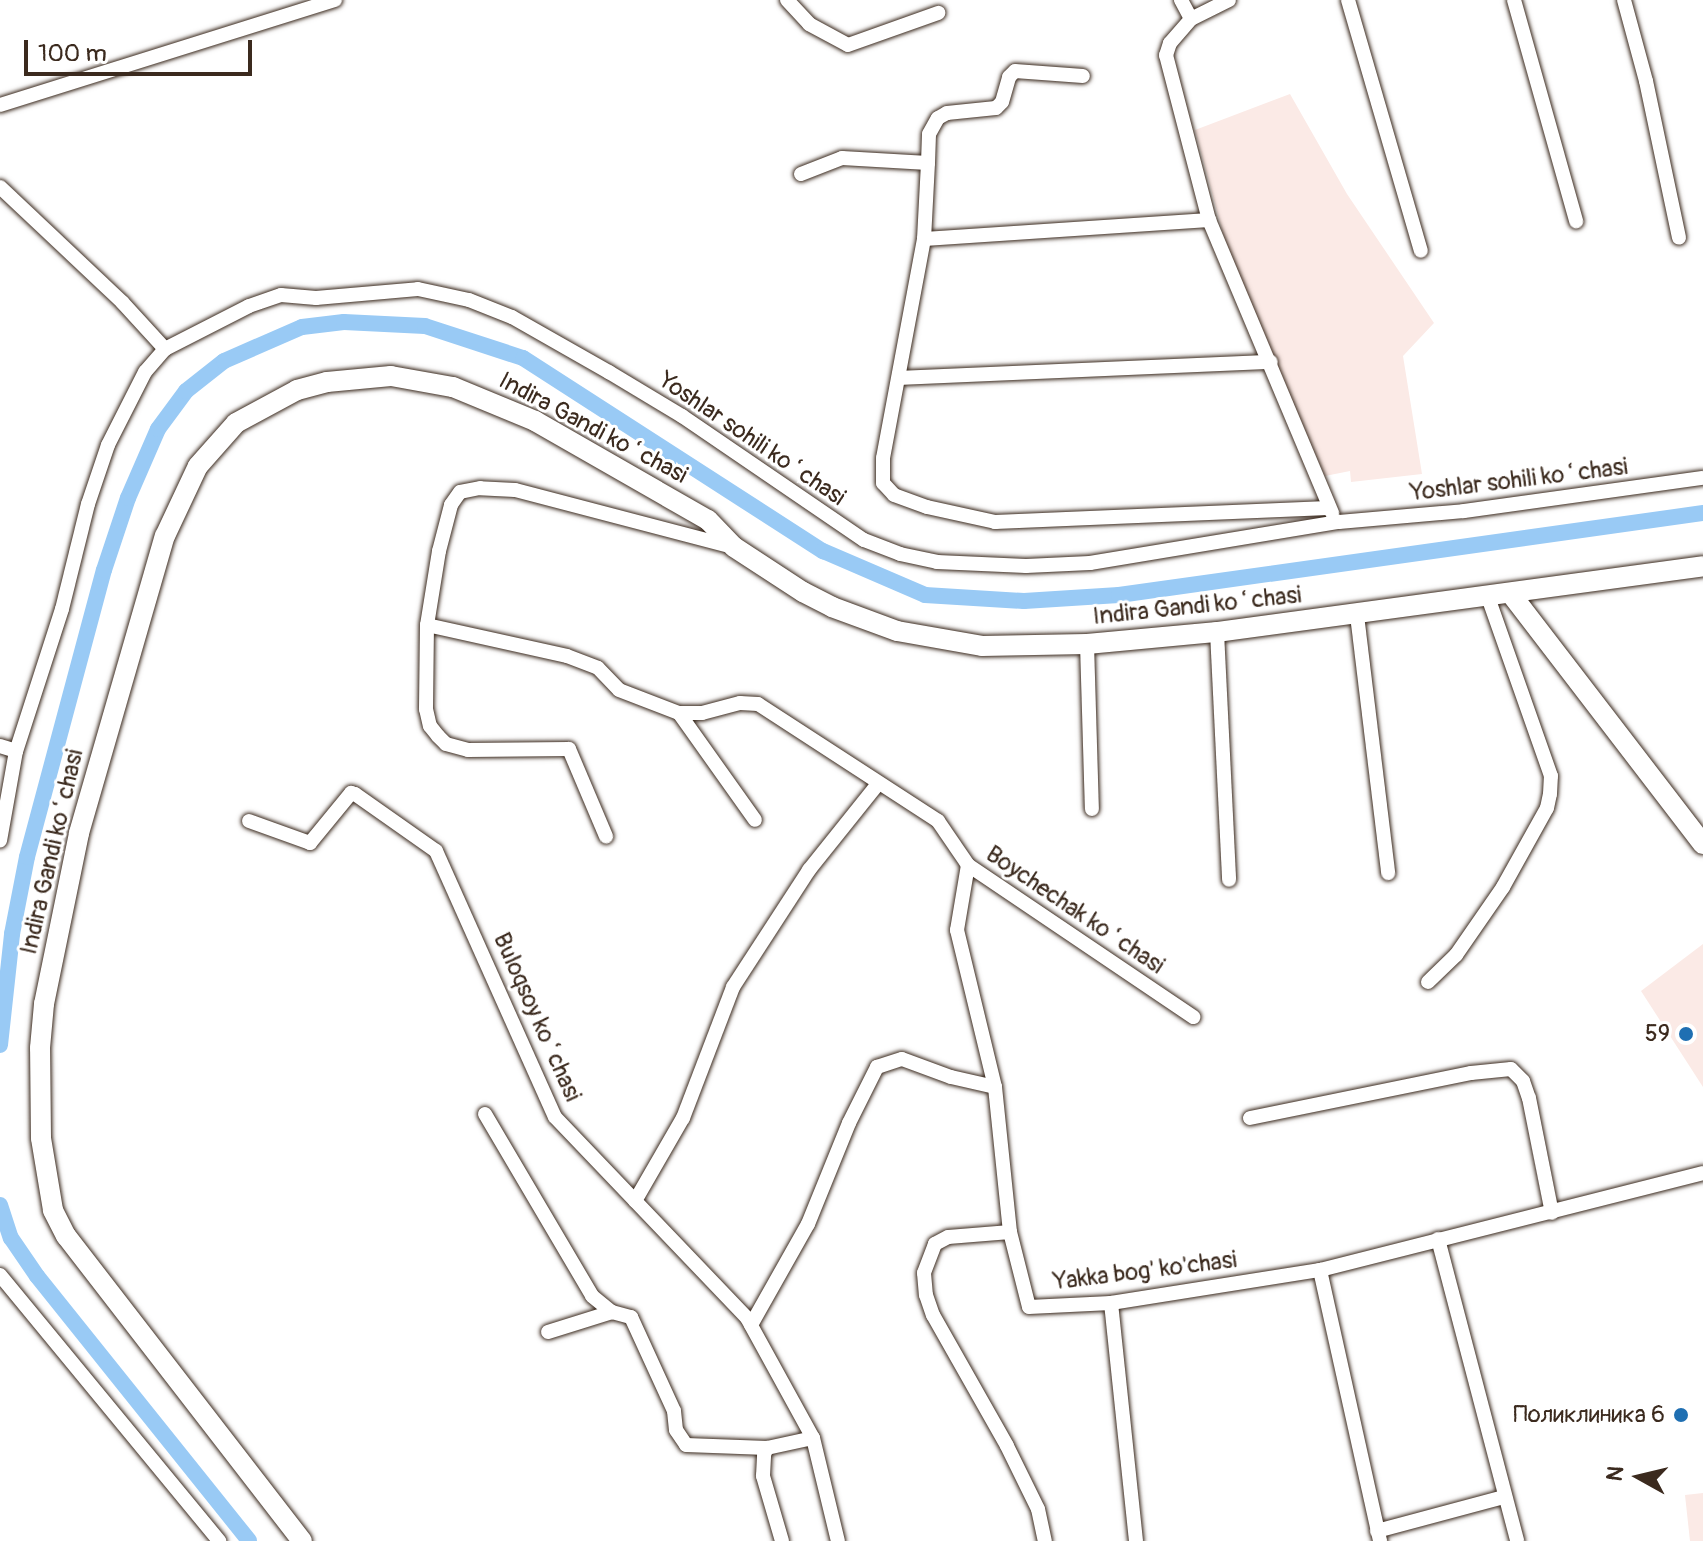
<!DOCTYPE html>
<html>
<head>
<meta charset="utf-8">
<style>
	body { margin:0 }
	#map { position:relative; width:1703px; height:1541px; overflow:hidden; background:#fff; font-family:Pangolin,sans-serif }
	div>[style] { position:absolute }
	.built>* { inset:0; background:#fbeae6 }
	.canal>* { height:16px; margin:-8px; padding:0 8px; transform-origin:8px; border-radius:8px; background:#99caf5 }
	.roads { filter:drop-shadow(0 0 2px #3b2a1e) drop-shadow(0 0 2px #3b2a1e) }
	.street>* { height:14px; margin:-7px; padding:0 7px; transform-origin:7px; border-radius:7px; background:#fff }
	.secondary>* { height:20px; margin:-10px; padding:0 10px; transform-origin:10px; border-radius:10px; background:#fff }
	.dots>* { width:22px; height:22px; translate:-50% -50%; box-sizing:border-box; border:4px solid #fff; border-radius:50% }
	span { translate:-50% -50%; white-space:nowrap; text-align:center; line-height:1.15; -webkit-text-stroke:6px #fff; paint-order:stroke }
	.street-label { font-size:24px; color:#3b2a1e }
	.poi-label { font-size:24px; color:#3b2a1e }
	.right { translate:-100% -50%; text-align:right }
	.north { position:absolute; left:1599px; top:1437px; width:80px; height:80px; -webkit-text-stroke:6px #fff; paint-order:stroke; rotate:278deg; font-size:22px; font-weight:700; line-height:32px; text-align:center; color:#3b2a1e }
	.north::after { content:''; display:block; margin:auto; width:28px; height:36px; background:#3b2a1e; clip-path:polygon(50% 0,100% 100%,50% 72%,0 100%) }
	.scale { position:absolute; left:24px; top:40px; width:228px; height:36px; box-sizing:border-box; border:4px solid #3b2a1e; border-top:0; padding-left:10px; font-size:24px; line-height:28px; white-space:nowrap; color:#3b2a1e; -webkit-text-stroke:6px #fff; paint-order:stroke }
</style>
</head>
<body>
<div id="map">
	<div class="built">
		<i style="clip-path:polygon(1290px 94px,1347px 194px,1434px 323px,1403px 356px,1422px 474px,1351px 482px,1350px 471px,1325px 476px,1231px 263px,1195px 130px)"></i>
		<i style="clip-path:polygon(1703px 944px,1703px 1087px,1641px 991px)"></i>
		<i style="clip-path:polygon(1703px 1493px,1703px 1541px,1690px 1541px,1685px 1495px)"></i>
	</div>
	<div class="canal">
		<i style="left:0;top:1045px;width:112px;rotate:-83.8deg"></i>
		<i style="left:12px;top:934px;width:78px;rotate:-79deg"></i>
		<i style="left:27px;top:857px;width:297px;rotate:-75deg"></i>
		<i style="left:104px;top:570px;width:76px;rotate:-71.6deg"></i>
		<i style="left:128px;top:498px;width:75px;rotate:-66.5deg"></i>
		<i style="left:158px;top:429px;width:47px;rotate:-53.6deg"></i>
		<i style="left:186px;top:391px;width:48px;rotate:-38.3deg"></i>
		<i style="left:224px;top:361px;width:85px;rotate:-23.6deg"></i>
		<i style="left:302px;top:327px;width:42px;rotate:-6.8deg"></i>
		<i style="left:344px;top:322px;width:81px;rotate:2.8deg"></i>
		<i style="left:425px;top:326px;width:103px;rotate:18.1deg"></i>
		<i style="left:523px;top:358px;width:357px;rotate:32.8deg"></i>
		<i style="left:823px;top:551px;width:111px;rotate:23.3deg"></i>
		<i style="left:925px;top:595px;width:99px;rotate:3.5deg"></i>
		<i style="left:1024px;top:601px;width:95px;rotate:-3.6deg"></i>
		<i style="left:1119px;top:595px;width:590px;rotate:-7.99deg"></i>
		<i style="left:0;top:1205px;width:35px;rotate:72deg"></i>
		<i style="left:11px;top:1238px;width:46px;rotate:55.6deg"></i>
		<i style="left:37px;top:1276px;width:339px;rotate:51.3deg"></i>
	</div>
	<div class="roads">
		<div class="street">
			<i style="left:787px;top:0;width:33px;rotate:47deg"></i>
			<i style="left:809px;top:24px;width:44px;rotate:28.3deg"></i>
			<i style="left:848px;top:45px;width:96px;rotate:-19.6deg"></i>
			<i style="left:1181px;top:0;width:21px;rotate:62deg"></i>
			<i style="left:1229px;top:0;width:42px;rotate:153.4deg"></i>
			<i style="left:1191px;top:19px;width:32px;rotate:131deg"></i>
			<i style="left:1170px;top:43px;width:13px;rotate:108deg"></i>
			<i style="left:1166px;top:55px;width:171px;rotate:75.4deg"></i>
			<i style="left:1209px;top:220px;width:318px;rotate:67.2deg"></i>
			<i style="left:1348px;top:0;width:261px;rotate:73.8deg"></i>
			<i style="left:1514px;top:0;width:230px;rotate:74.3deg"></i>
			<i style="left:1624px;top:0;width:84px;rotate:74.8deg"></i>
			<i style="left:1646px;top:81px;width:160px;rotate:78.1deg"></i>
			<i style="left:0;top:105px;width:351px;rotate:-17.4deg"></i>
			<i style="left:928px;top:163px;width:29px;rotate:-88deg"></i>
			<i style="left:929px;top:134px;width:18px;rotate:-61deg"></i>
			<i style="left:938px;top:118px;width:10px;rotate:-29deg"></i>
			<i style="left:947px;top:113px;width:49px;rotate:-5.8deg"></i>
			<i style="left:996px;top:108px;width:8px;rotate:-45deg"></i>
			<i style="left:1002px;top:102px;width:26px;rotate:-74deg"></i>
			<i style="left:1009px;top:77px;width:8px;rotate:-45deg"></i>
			<i style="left:1015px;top:71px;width:68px;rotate:4.2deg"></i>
			<i style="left:801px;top:174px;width:44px;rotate:-21.3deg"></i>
			<i style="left:842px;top:158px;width:86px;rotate:3.3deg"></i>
			<i style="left:928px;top:163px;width:76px;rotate:93deg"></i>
			<i style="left:924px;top:239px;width:223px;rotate:100.6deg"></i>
			<i style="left:883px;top:458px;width:25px;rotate:90deg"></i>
			<i style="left:883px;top:483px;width:16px;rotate:47deg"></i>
			<i style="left:894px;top:495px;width:35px;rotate:20deg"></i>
			<i style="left:927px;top:507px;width:70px;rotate:12.4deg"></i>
			<i style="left:995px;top:522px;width:333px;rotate:-2.4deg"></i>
			<i style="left:0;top:187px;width:168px;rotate:43.3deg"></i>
			<i style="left:122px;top:302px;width:64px;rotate:47.5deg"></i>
			<i style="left:165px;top:349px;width:30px;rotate:131deg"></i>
			<i style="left:145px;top:372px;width:82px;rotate:116.9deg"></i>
			<i style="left:108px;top:445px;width:62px;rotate:108.7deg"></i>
			<i style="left:88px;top:504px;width:108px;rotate:103.9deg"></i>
			<i style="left:62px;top:609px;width:149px;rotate:107.9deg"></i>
			<i style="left:16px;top:751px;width:91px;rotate:100.1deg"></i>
			<i style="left:924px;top:239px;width:286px;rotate:-3.8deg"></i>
			<i style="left:165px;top:349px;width:94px;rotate:-27.1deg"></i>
			<i style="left:249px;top:306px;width:34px;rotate:-19deg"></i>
			<i style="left:281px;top:295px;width:35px;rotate:5deg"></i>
			<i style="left:316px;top:298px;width:102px;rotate:-5deg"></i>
			<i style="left:418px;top:289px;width:52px;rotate:12.2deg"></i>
			<i style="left:469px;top:300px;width:46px;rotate:21.6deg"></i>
			<i style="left:512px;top:317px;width:112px;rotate:29.6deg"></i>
			<i style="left:609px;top:372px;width:85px;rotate:31.1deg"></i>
			<i style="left:682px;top:416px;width:220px;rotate:34.3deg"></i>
			<i style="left:864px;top:540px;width:39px;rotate:21deg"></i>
			<i style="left:900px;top:554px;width:38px;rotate:12deg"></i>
			<i style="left:937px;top:562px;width:89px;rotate:2.6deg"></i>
			<i style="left:1026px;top:566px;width:64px;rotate:-2.7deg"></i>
			<i style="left:1090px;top:563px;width:252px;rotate:-9.4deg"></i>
			<i style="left:1339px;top:522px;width:125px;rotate:-5deg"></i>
			<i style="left:1464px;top:511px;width:241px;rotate:-7.9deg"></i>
			<i style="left:899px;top:378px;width:372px;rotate:-2.5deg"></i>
			<i style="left:733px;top:547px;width:225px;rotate:-165.3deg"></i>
			<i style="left:515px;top:490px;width:35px;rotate:-177deg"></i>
			<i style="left:480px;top:488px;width:20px;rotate:169deg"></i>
			<i style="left:460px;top:492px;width:16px;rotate:125deg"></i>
			<i style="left:451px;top:505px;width:48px;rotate:104.6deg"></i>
			<i style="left:439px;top:551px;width:75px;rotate:99.2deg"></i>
			<i style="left:427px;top:625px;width:143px;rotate:12.5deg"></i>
			<i style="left:567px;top:656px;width:33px;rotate:21deg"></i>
			<i style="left:598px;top:668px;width:30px;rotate:46deg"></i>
			<i style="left:619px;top:690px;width:64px;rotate:21deg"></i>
			<i style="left:679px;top:713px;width:23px"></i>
			<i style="left:702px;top:713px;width:39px;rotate:-15deg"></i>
			<i style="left:740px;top:703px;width:18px;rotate:3deg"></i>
			<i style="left:758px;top:704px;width:215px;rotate:33deg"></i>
			<i style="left:938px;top:821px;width:53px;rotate:55.7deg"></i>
			<i style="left:968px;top:865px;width:272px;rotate:34deg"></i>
			<i style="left:1357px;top:615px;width:260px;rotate:83.1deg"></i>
			<i style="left:427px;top:625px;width:84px;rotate:90.7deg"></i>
			<i style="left:426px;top:709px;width:17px;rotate:77deg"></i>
			<i style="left:430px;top:726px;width:13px;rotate:51deg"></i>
			<i style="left:438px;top:736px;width:11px;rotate:45deg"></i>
			<i style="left:446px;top:744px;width:23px;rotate:15deg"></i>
			<i style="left:468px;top:750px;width:101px;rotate:-0.6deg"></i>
			<i style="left:569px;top:749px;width:95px;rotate:67deg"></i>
			<i style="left:1217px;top:632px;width:248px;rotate:87.2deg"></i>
			<i style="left:1087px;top:644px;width:165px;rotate:88.3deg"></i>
			<i style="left:679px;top:713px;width:131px;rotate:54.6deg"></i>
			<i style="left:0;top:746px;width:17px;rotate:17deg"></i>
			<i style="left:249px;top:821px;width:65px;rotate:19.8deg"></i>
			<i style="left:310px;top:843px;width:65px;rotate:-50.6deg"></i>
			<i style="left:351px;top:793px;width:4px;rotate:14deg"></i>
			<i style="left:355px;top:794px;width:99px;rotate:35.1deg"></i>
			<i style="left:436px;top:851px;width:291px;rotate:65.9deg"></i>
			<i style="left:555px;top:1117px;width:278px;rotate:46.3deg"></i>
			<i style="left:747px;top:1318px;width:137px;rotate:61.2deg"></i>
			<i style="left:813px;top:1438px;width:106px;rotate:76.4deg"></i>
			<i style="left:968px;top:865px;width:66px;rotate:99.6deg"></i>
			<i style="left:957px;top:930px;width:162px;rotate:76.4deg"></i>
			<i style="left:995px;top:1087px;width:146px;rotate:84.1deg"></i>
			<i style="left:1010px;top:1232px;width:77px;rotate:75.8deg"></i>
			<i style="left:1029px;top:1307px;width:82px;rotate:-2.8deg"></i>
			<i style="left:1111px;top:1303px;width:212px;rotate:-9deg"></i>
			<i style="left:1320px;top:1270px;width:395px;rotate:-14.2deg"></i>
			<i style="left:1428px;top:982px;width:39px;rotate:-44deg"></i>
			<i style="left:1456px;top:955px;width:83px;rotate:-55.3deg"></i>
			<i style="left:1503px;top:887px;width:90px;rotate:-60.9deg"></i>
			<i style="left:1547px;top:808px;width:14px;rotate:-78deg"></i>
			<i style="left:1550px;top:794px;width:18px;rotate:-87deg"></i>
			<i style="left:1551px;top:776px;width:190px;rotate:-109.4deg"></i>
			<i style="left:485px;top:1114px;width:211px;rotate:59.5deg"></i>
			<i style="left:592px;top:1296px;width:26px;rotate:39deg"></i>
			<i style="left:612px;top:1312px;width:20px;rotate:15deg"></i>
			<i style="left:631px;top:1317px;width:103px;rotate:65.4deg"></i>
			<i style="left:674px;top:1411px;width:19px;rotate:84deg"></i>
			<i style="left:676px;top:1430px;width:18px;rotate:56deg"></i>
			<i style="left:686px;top:1445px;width:81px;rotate:2.1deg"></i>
			<i style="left:1250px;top:1118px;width:226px;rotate:-11.5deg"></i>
			<i style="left:1471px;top:1073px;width:40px;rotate:-5.7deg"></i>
			<i style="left:1511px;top:1069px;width:17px;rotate:45deg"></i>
			<i style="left:1523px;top:1081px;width:18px;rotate:71deg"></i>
			<i style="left:1529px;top:1098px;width:117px;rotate:78.7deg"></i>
			<i style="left:635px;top:1201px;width:96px;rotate:-60deg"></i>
			<i style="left:683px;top:1118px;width:140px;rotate:-69.1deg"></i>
			<i style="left:733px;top:987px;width:140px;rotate:-57deg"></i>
			<i style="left:809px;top:870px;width:110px;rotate:-51.3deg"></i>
			<i style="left:1010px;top:1232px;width:62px;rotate:175.4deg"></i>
			<i style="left:948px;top:1237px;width:15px;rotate:152deg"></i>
			<i style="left:935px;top:1244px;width:31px;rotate:111deg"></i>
			<i style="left:924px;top:1273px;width:22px;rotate:85deg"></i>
			<i style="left:926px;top:1295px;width:21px;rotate:71deg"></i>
			<i style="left:933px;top:1315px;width:150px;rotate:60.5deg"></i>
			<i style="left:1007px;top:1446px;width:70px;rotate:63.8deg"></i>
			<i style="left:1038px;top:1509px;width:33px;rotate:78deg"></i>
			<i style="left:1438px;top:1239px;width:312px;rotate:75.3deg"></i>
			<i style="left:1320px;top:1270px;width:278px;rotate:77.5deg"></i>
			<i style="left:0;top:1275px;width:345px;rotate:50.5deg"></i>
			<i style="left:1111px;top:1303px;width:239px;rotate:84deg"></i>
			<i style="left:751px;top:1325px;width:116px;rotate:-60.6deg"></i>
			<i style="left:808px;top:1224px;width:109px;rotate:-67.9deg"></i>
			<i style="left:849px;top:1123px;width:63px;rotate:-63.4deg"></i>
			<i style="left:877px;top:1067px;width:26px;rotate:-18deg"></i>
			<i style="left:902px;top:1059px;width:52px;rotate:20.2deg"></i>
			<i style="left:951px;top:1077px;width:45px;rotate:12.8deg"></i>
			<i style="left:548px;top:1332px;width:67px;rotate:-17.4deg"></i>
			<i style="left:1377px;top:1531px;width:131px;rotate:-15deg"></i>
			<i style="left:782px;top:1541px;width:68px;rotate:-106.3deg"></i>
			<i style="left:763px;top:1476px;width:22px;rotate:-87deg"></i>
			<i style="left:764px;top:1454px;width:7px;rotate:-63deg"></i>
			<i style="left:767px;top:1448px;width:47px;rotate:-12.3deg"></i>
		</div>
		<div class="secondary">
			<i style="left:1511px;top:594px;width:315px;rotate:52.5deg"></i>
			<i style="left:302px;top:1541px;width:386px;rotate:-127.7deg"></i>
			<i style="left:66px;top:1236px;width:29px;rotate:-117deg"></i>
			<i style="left:53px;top:1210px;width:73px;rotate:-99.5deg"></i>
			<i style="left:41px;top:1138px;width:90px;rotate:-90.6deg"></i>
			<i style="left:40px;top:1048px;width:44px;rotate:-84.8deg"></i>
			<i style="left:44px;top:1004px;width:175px;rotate:-78.4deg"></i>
			<i style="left:79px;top:833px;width:309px;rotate:-73.9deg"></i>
			<i style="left:165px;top:536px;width:77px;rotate:-64.8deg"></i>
			<i style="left:198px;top:466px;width:57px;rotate:-48.5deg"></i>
			<i style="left:236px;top:423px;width:69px;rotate:-28.4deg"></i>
			<i style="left:297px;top:390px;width:31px;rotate:-15deg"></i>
			<i style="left:327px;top:382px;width:64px;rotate:-5.4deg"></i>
			<i style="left:391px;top:376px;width:63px;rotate:10.1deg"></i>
			<i style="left:453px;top:387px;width:89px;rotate:22.5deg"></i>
			<i style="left:535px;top:421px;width:199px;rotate:29.8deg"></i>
			<i style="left:708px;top:520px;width:37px;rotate:46deg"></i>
			<i style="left:734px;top:547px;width:82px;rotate:33.1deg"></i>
			<i style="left:803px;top:592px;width:33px;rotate:27deg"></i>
			<i style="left:832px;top:607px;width:69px;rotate:20.3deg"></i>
			<i style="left:897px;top:631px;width:86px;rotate:10deg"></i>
			<i style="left:982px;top:646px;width:105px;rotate:-1.1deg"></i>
			<i style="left:1087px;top:644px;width:131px;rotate:-5.3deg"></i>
			<i style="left:1217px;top:632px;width:490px;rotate:-7.7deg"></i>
		</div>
	</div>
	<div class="dots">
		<i style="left:1686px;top:1034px;background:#1f6fb2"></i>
		<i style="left:1681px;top:1415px;background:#1f6fb2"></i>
	</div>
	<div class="street-label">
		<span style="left:593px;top:428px;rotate:28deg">Indira Gandi koʻchasi</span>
		<span style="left:752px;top:439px;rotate:34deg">Yoshlar sohili koʻchasi</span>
		<span style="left:1519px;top:480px;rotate:-7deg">Yoshlar sohili koʻchasi</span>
		<span style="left:1197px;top:606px;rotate:-6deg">Indira Gandi koʻchasi</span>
		<span style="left:52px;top:852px;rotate:-77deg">Indira Gandi koʻchasi</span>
		<span style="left:1075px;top:910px;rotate:34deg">Boychechak koʻchasi</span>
		<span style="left:537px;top:1017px;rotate:66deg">Buloqsoy koʻchasi</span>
		<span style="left:1145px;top:1271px;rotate:-7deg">Yakka bog' ko'chasi</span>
	</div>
	<div class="poi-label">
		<span class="right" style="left:1670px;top:1034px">59</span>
		<span class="right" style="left:1665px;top:1415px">Поликлиника 6</span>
	</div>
	<div class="north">N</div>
	<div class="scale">100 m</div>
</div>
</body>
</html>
